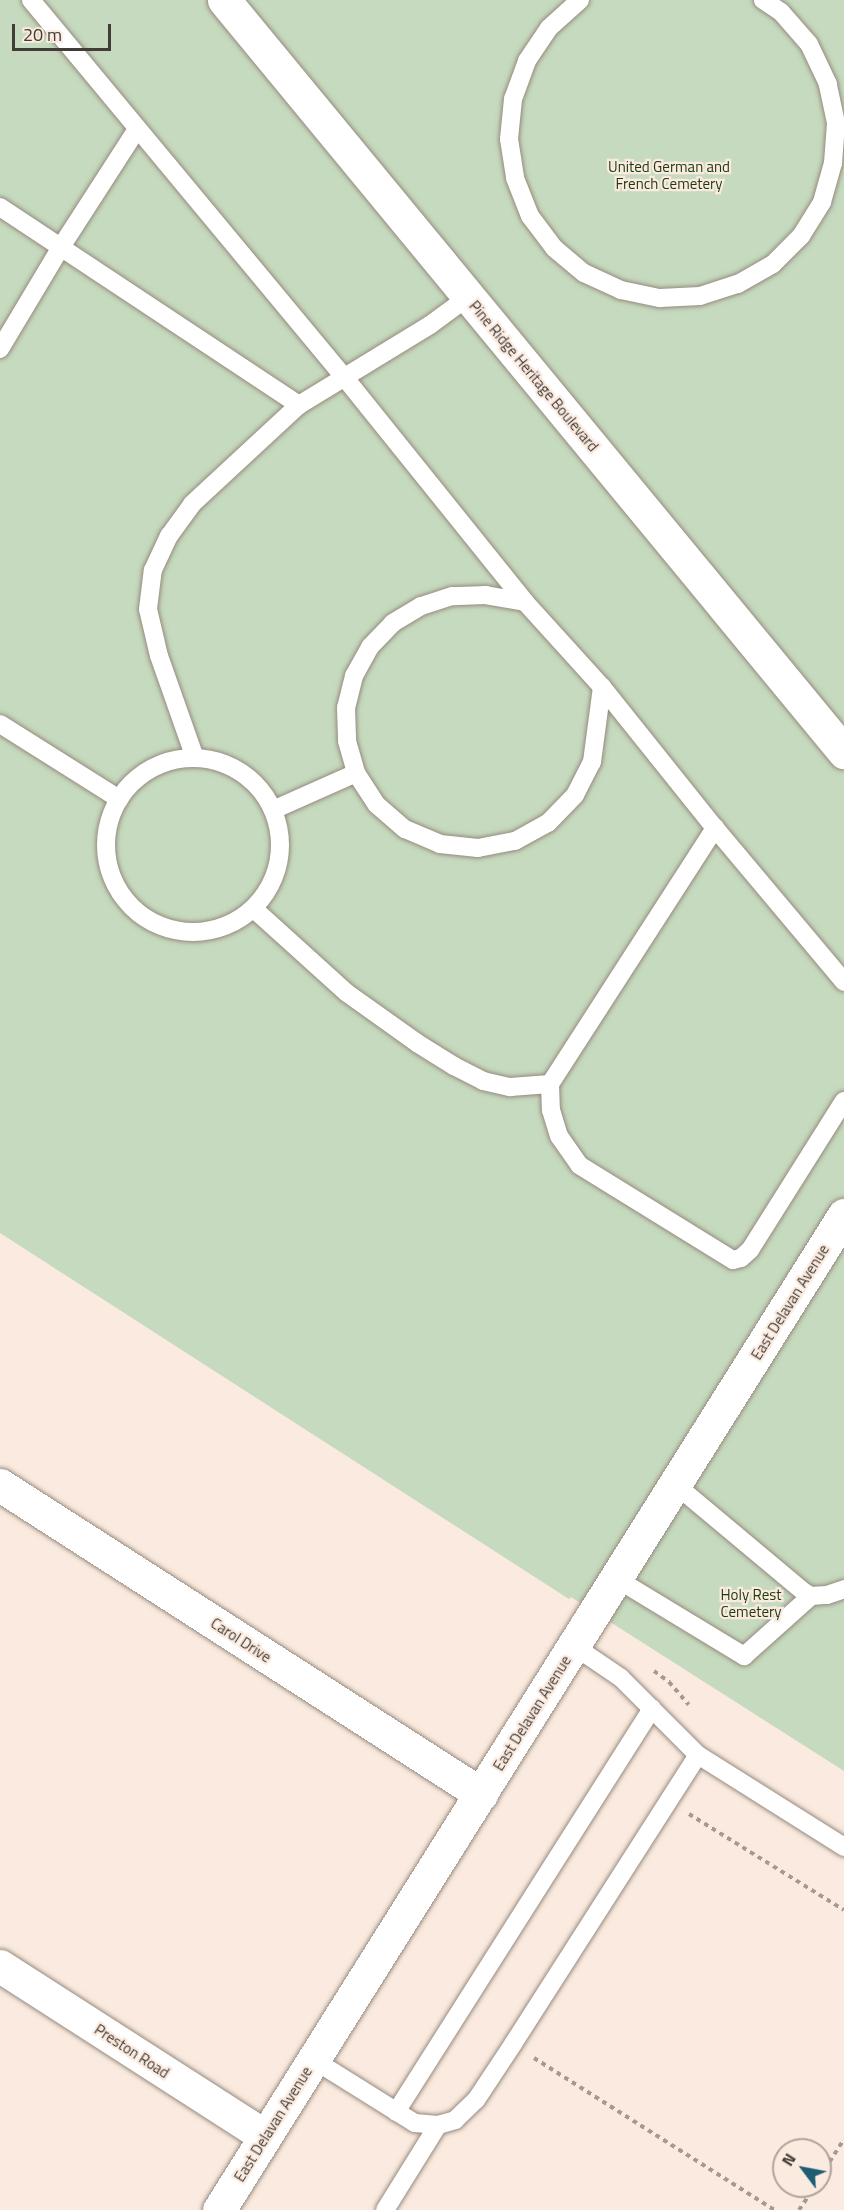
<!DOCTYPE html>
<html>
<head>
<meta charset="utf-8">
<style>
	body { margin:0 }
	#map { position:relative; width:844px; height:2210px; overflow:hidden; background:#faeadf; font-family:"Titillium Web",sans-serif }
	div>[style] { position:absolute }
	.green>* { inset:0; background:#c5dabe }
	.path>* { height:4px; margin-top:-2px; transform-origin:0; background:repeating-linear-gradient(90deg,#a59a92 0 4.5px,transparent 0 9px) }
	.roads { filter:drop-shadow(0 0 2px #978a7f) drop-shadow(0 0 2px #978a7f) }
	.lane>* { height:18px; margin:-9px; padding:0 9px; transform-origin:9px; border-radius:9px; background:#fff }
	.lane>.ring { margin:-9px; padding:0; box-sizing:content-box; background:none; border:18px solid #fff; border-radius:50% }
	.street>* { height:33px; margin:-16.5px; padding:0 16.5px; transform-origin:16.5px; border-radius:16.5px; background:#fff }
	.secondary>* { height:33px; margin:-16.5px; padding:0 16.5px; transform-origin:16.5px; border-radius:16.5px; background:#fff }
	span { translate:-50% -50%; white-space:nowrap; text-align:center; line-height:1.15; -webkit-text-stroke:4.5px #faeadf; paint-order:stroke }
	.park-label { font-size:15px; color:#1b3b0d }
	.street-label { font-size:15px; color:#423c37 }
	.north { position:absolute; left:772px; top:2138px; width:60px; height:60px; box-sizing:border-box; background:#faeadf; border:2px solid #b0a49c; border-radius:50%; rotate:302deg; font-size:16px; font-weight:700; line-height:24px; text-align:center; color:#423c37 }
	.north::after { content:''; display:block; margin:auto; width:21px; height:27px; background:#1e5e73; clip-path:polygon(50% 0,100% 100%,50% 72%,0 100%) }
	.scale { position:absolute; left:12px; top:24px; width:99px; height:27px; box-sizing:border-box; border:3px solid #423c37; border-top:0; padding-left:8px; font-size:18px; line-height:21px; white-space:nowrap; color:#423c37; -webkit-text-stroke:4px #faeadf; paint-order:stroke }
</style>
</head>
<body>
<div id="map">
	<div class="green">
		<i style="clip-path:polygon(0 0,844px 0,844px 1771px,571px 1597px,569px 1599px,0 1233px)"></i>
	</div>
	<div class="path">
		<i style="left:654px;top:1671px;width:19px;rotate:36deg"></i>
		<i style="left:669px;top:1682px;width:30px;rotate:49deg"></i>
		<i style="left:689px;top:1814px;width:182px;rotate:31.8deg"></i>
		<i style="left:534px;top:2058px;width:284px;rotate:32.3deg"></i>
		<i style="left:820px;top:2177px;width:45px;rotate:-57.7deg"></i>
		<i style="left:799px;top:2210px;width:29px;rotate:-56deg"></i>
	</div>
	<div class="roads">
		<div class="lane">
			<i style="left:31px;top:0;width:491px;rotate:50.3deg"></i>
			<i style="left:345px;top:378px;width:287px;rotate:51.2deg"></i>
			<i style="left:525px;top:602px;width:115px;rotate:47.8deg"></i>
			<i style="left:602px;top:687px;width:181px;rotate:51.3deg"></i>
			<i style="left:715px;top:828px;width:201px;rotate:50deg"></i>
			<i style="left:580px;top:0;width:42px;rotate:137.9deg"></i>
			<i style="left:549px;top:28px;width:40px;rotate:124deg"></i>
			<i style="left:527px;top:61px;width:40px;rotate:110.2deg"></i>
			<i style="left:513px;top:99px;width:40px;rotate:95.7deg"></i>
			<i style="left:509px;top:139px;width:39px;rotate:81deg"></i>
			<i style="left:515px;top:178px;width:41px;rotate:68.5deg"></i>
			<i style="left:530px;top:216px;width:40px;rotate:53deg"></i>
			<i style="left:554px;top:248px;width:39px;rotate:40deg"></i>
			<i style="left:584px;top:273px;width:41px;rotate:24.7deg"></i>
			<i style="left:621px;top:290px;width:40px;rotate:12deg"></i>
			<i style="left:660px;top:298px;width:40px;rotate:-2.9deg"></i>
			<i style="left:700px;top:296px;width:40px;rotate:-18deg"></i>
			<i style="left:738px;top:284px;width:40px;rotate:-29.7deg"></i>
			<i style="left:773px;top:264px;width:40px;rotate:-45deg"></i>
			<i style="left:801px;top:236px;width:40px;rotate:-58deg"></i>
			<i style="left:822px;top:202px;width:41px;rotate:-74.2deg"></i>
			<i style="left:833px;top:163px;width:40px;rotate:-85.7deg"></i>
			<i style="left:836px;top:123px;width:40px;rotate:-102deg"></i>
			<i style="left:828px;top:84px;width:44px;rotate:-115.4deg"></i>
			<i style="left:809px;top:44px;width:43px;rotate:-131.2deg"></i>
			<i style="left:781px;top:12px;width:22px;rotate:-146deg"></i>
			<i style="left:0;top:207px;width:359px;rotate:33.5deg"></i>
			<i style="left:0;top:349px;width:119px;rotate:-59.1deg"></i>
			<i style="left:61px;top:247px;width:140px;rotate:-57.2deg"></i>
			<i style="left:525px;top:602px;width:40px;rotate:-170deg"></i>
			<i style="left:486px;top:595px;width:34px;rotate:178deg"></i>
			<i style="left:452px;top:596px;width:33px;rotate:162deg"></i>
			<i style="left:421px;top:606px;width:33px;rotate:149deg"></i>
			<i style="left:393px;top:623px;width:33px;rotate:134deg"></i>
			<i style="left:370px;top:647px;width:33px;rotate:119deg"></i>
			<i style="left:354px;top:676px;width:33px;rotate:104deg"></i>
			<i style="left:346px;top:708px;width:33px;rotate:88deg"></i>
			<i style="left:347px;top:741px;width:33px;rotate:74deg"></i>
			<i style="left:356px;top:773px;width:38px;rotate:57deg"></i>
			<i style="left:377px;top:805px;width:37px;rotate:41deg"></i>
			<i style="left:405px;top:829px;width:38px;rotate:23deg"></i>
			<i style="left:440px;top:844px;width:38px;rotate:6deg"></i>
			<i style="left:478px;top:848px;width:38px;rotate:-11deg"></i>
			<i style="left:515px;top:841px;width:38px;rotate:-29deg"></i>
			<i style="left:548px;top:823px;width:39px;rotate:-46deg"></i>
			<i style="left:575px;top:795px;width:37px;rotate:-63deg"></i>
			<i style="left:592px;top:762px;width:76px;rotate:-82.4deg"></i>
			<i style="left:0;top:724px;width:141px;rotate:32.2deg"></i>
			<i class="ring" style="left:106px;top:758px;width:156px;height:156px"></i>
			<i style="left:195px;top:758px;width:108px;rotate:-109.4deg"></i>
			<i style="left:159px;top:656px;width:48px;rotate:-103.2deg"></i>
			<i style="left:148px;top:609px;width:39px;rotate:-83deg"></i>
			<i style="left:153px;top:570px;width:38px;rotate:-65deg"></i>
			<i style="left:169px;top:536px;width:39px;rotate:-54deg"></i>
			<i style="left:192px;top:504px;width:146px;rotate:-42.8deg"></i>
			<i style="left:299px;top:405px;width:153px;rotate:-31.4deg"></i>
			<i style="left:430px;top:325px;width:47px;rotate:-36.4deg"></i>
			<i style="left:273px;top:810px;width:91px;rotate:-24deg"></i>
			<i style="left:254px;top:909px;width:125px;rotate:42.1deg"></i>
			<i style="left:347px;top:993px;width:86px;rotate:35.5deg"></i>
			<i style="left:417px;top:1043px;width:44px;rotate:31.9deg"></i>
			<i style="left:454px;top:1066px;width:33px;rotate:27deg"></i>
			<i style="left:483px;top:1081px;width:28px;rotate:13deg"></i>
			<i style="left:510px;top:1087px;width:40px;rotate:-4.3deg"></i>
			<i style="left:550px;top:1084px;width:26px;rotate:88deg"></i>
			<i style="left:551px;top:1110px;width:27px;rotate:73deg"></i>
			<i style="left:559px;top:1136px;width:35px;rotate:55deg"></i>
			<i style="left:579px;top:1165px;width:181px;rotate:31.7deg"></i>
			<i style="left:733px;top:1260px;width:8px;rotate:-14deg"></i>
			<i style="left:741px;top:1258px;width:12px;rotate:-42deg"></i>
			<i style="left:750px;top:1250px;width:176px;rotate:-57.8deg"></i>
			<i style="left:550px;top:1084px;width:305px;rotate:-57.2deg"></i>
			<i style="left:676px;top:1485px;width:167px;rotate:39.9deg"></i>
			<i style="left:804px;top:1592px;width:8px;rotate:30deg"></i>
			<i style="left:811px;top:1596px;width:16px;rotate:-4deg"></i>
			<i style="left:827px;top:1595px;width:18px;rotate:-19deg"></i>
			<i style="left:617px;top:1579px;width:149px;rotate:31.2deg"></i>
			<i style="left:744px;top:1656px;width:90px;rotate:-41.8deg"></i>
			<i style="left:574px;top:1646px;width:57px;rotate:34.2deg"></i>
			<i style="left:621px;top:1678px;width:109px;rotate:45deg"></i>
			<i style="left:698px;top:1755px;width:173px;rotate:32.2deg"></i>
			<i style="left:314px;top:2060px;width:119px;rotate:32deg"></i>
			<i style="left:415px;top:2123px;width:23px;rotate:5deg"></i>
			<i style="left:438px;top:2125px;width:18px;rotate:-16deg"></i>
			<i style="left:455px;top:2120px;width:29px;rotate:-44deg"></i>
			<i style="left:476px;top:2100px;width:67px;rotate:-56.5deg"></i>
			<i style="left:513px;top:2044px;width:343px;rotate:-57.4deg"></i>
			<i style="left:396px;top:2112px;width:478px;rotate:-57.6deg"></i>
			<i style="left:385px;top:2210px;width:100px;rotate:-58.1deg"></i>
		</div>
		<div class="street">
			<i style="left:0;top:1485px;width:572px;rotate:32.72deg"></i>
			<i style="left:0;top:1966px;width:315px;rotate:32.7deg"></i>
		</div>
		<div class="secondary">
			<i style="left:224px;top:0;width:975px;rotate:50.5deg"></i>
			<i style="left:219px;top:2210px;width:1175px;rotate:-57.87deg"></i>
		</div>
	</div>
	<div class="park-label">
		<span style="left:669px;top:175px">United German and<br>French Cemetery</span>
		<span style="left:751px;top:1603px">Holy Rest<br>Cemetery</span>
	</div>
	<div class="street-label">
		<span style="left:534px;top:376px;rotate:50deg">Pine Ridge Heritage Boulevard</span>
		<span style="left:790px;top:1302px;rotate:-58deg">East Delavan Avenue</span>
		<span style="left:241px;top:1640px;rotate:33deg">Carol Drive</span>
		<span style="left:532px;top:1713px;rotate:-58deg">East Delavan Avenue</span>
		<span style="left:132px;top:2051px;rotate:33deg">Preston Road</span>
		<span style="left:273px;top:2124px;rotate:-58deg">East Delavan Avenue</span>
	</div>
	<div class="north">N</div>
	<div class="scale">20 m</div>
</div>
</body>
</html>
